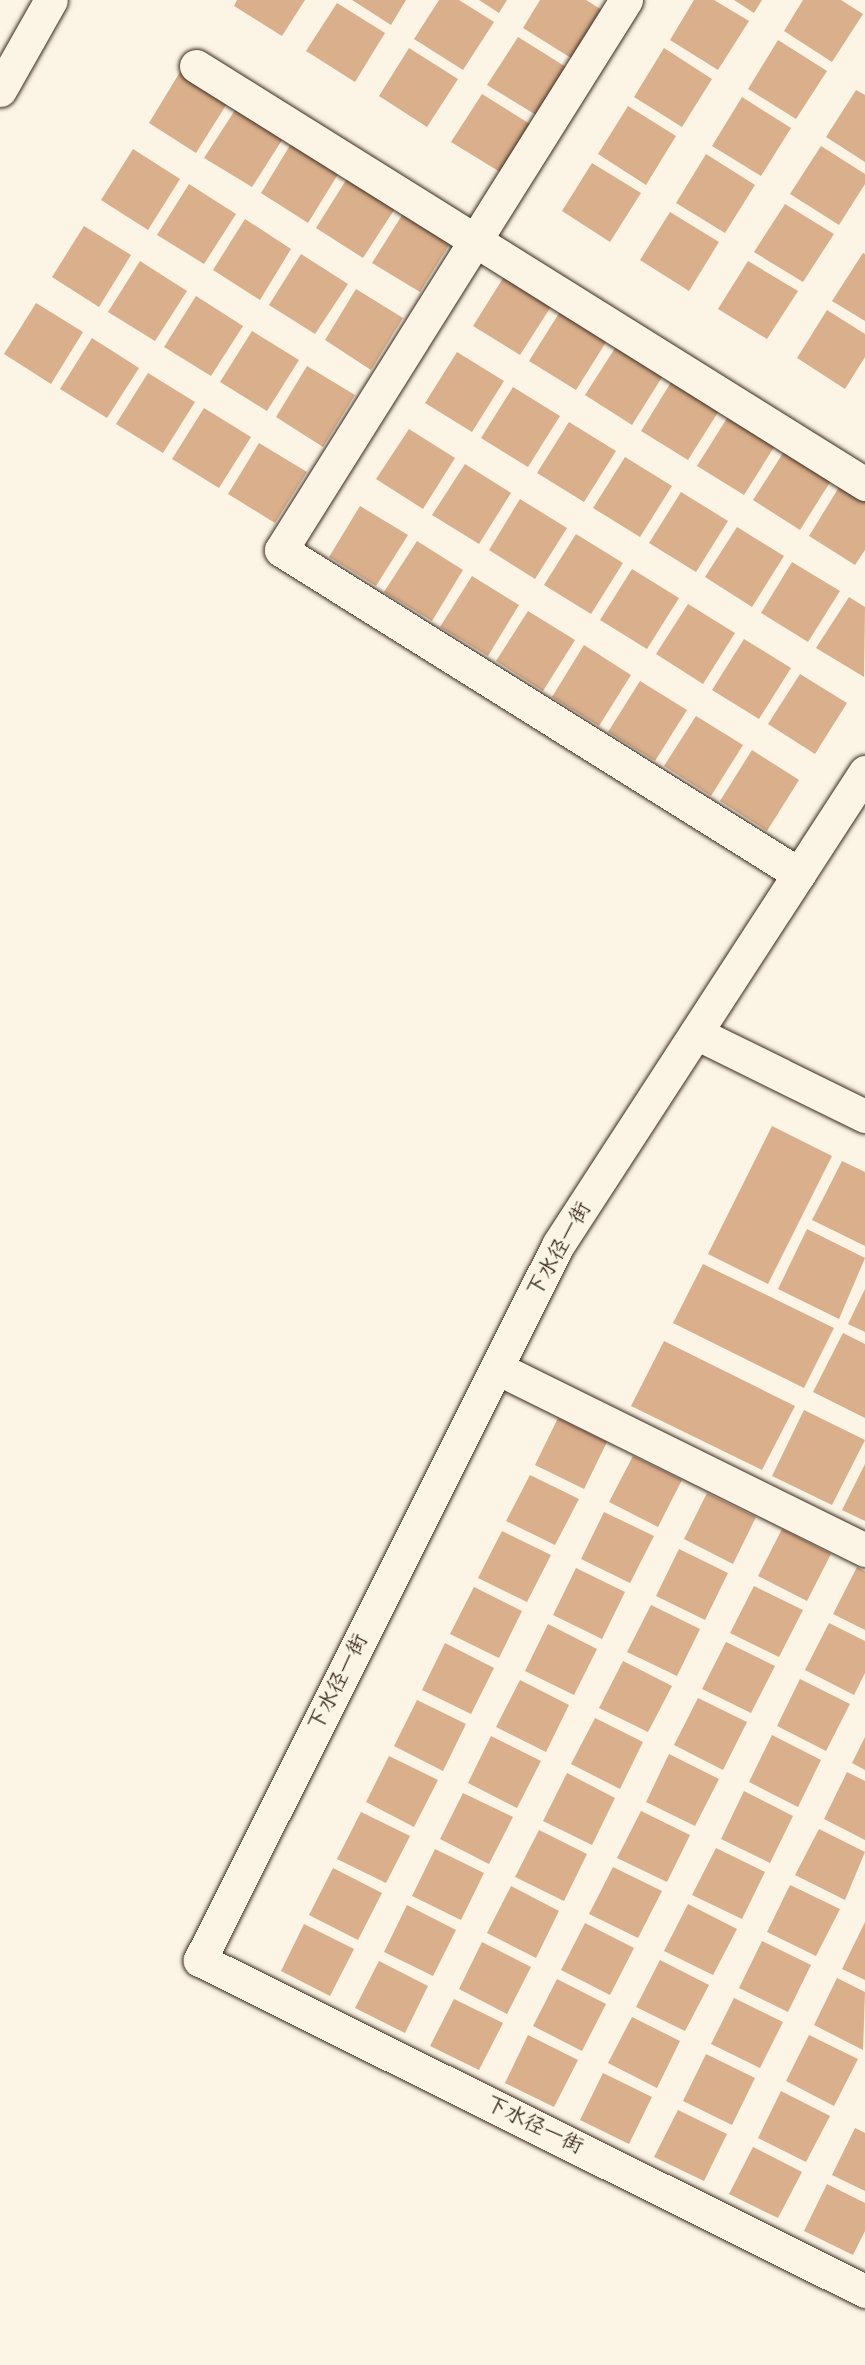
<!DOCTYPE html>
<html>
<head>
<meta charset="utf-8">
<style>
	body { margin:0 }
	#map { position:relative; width:865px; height:2365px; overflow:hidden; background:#fcf5e5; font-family:"Indie Flower","LXGW WenKai TC",sans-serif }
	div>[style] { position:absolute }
	.building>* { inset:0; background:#daaf8b }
	.roads { filter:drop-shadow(0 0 2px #3b2a1e) drop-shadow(0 0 2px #3b2a1e) }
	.street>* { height:33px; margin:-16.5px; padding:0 16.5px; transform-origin:16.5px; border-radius:16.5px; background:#fcf5e5 }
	span { translate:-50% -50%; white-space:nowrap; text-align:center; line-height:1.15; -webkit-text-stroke:4.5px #fcf5e5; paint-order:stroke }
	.street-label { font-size:21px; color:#3b2a1e }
</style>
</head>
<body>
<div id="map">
	<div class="building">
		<i style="clip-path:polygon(237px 0,305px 0,282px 36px,234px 6px)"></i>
		<i style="clip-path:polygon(352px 0,406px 0,391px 25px)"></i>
		<i style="clip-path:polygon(439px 0,459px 0,494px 22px,463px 70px,414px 39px)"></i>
		<i style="clip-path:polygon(479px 0,507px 0,499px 13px)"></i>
		<i style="clip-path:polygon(540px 0,586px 0,602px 10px,571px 58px,523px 28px)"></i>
		<i style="clip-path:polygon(694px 0,714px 0,749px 21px,718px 70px,670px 40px)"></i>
		<i style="clip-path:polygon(734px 0,762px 0,754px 13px)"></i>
		<i style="clip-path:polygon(803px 0,841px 0,863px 14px,832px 62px,784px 31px)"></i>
		<i style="clip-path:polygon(337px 3px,385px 33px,355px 82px,306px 51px)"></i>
		<i style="clip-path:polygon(518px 37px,566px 67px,536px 115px,487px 85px)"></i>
		<i style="clip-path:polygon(778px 40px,827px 71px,796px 119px,748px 89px)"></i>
		<i style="clip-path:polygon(409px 48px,458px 79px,427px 127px,379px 96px)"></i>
		<i style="clip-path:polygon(664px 48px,712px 79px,682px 127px,634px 97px)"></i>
		<i style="clip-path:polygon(180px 72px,228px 102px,196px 153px,149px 123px)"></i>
		<i style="clip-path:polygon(856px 90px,865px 95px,865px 162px,826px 137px)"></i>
		<i style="clip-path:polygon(482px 94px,530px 124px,500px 172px,451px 142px)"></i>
		<i style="clip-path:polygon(742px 97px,791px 128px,761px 176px,712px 146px)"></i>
		<i style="clip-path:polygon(628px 106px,676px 136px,646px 185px,598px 154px)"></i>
		<i style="clip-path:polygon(237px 107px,284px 137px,252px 187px,204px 158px)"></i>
		<i style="clip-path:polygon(292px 142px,340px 171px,308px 223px,261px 193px)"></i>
		<i style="clip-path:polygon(821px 146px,865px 174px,865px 184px,839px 225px,790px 194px)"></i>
		<i style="clip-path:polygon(133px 149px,180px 179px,148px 230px,101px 200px)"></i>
		<i style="clip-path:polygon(706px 154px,755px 185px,725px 233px,676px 203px)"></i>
		<i style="clip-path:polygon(592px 163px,641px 193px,610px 242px,562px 211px)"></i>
		<i style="clip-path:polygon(348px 177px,396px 207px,363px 258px,316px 228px)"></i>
		<i style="clip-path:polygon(189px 184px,236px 214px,204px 264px,157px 235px)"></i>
		<i style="clip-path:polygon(785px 204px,834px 234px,803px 282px,754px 252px)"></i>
		<i style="clip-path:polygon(404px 212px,451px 242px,420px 292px,372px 263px)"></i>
		<i style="clip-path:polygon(670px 212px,719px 242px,689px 291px,640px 260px)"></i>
		<i style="clip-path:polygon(245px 219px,291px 249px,260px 300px,213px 270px)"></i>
		<i style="clip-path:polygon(84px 226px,131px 255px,99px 307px,52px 277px)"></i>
		<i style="clip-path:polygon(863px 253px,865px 254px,865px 321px,832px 301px)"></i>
		<i style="clip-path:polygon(301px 254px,348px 284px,315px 334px,269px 305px)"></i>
		<i style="clip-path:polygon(140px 261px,187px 291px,155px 341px,108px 312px)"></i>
		<i style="clip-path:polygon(748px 261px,798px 291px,767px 339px,718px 309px)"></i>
		<i style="clip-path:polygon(505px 275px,552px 305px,520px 355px,473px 326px)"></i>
		<i style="clip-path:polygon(356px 289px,403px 318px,371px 370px,325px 340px)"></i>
		<i style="clip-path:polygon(196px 296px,243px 326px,211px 376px,164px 347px)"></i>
		<i style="clip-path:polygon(36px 303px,83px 332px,51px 384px,4px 354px)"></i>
		<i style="clip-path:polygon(561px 310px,608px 339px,576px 390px,529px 361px)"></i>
		<i style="clip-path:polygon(827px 310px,865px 334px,865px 357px,845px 389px,797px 358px)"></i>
		<i style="clip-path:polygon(252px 331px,299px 360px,267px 411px,220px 382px)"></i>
		<i style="clip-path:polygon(92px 338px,139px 368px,107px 418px,60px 389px)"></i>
		<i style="clip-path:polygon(617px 345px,664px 374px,632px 425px,585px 395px)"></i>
		<i style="clip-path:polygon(457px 352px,504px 381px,472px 432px,425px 403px)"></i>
		<i style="clip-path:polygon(307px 366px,355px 395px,323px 447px,276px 417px)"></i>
		<i style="clip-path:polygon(148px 373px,195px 402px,163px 453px,116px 424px)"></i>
		<i style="clip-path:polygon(673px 379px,720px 409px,688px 460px,641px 431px)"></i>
		<i style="clip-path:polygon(513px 387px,560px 416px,528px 467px,481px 438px)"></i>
		<i style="clip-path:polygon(204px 408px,251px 437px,219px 488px,172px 459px)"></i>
		<i style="clip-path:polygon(729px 415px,776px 444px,744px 495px,697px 466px)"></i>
		<i style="clip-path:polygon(569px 422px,616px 451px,584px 502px,537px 473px)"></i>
		<i style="clip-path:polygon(409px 429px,455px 458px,423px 509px,376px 479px)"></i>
		<i style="clip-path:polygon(259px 443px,307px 472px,275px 523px,228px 494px)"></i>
		<i style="clip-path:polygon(785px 450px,832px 479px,800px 530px,753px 500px)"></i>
		<i style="clip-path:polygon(625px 457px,672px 486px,640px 537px,593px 508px)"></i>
		<i style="clip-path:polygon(465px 464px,511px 493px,479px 544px,432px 515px)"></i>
		<i style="clip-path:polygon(841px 484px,865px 500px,865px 550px,855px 565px,809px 536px)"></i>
		<i style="clip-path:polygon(681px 492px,728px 521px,696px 572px,649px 543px)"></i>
		<i style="clip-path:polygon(520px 499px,567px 528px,535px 579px,489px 550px)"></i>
		<i style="clip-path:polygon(360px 506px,408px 535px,376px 586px,329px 557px)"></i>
		<i style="clip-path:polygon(737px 527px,784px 556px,752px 607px,705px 577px)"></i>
		<i style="clip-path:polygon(576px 534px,623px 563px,591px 614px,544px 585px)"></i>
		<i style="clip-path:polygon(417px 541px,463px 570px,432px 621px,384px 592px)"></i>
		<i style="clip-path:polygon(792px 562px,840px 591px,808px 642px,761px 613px)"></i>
		<i style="clip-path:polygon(632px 569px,679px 598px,647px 649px,600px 620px)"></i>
		<i style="clip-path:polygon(472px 576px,519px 605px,488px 656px,440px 627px)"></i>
		<i style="clip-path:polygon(849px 597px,865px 607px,864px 677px,816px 648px)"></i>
		<i style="clip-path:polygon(688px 604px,735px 633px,703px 684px,656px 654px)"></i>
		<i style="clip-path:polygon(528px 611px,575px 640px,543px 691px,496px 661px)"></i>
		<i style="clip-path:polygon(744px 639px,791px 668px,759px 719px,712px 690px)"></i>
		<i style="clip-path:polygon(584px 645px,631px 675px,599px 726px,552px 697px)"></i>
		<i style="clip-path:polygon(800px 674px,847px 703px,815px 754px,768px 724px)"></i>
		<i style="clip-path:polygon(640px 681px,687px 710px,655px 761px,608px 732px)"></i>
		<i style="clip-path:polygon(696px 716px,743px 745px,711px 796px,664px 766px)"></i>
		<i style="clip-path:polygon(752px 750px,799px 780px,767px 831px,720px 801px)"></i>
		<i style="clip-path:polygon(772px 1126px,832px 1156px,768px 1284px,708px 1254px)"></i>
		<i style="clip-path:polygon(842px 1161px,865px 1172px,865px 1246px,812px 1220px)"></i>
		<i style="clip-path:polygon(807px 1229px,865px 1258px,839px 1319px,778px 1289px)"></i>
		<i style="clip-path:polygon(703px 1264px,834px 1328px,804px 1388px,673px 1323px)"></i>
		<i style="clip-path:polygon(865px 1289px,865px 1332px,848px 1324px)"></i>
		<i style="clip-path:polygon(843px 1333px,865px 1344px,865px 1418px,813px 1392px)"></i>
		<i style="clip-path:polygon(664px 1341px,795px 1406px,762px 1470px,631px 1406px)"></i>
		<i style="clip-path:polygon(804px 1410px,865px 1440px,832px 1505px,772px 1476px)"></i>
		<i style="clip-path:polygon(558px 1418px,607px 1442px,584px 1489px,535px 1465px)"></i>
		<i style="clip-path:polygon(633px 1456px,682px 1480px,658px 1527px,609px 1502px)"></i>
		<i style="clip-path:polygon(865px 1464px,865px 1521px,842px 1510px)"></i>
		<i style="clip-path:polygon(530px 1475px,579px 1499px,555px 1545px,506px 1521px)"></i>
		<i style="clip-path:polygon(707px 1493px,756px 1517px,733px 1564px,684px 1539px)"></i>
		<i style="clip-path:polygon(604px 1512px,654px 1536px,630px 1583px,581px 1559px)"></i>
		<i style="clip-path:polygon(782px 1529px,831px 1554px,807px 1601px,758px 1576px)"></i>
		<i style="clip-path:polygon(502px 1531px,551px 1555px,527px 1602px,478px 1578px)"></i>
		<i style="clip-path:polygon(679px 1549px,728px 1573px,705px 1620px,656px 1596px)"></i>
		<i style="clip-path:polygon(857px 1567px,865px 1571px,865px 1630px,833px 1614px)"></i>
		<i style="clip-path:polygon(576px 1568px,625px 1592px,602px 1639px,553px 1615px)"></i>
		<i style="clip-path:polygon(754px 1586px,803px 1610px,779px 1657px,730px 1633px)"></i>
		<i style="clip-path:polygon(474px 1587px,522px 1611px,499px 1658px,450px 1634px)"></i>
		<i style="clip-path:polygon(651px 1605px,700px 1629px,677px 1676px,627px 1652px)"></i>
		<i style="clip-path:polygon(829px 1623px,865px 1641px,865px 1673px,854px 1695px,805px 1670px)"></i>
		<i style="clip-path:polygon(548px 1624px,597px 1649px,574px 1695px,525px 1671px)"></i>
		<i style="clip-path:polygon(726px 1642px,775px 1666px,751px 1713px,702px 1689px)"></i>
		<i style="clip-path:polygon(445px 1643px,494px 1668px,471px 1714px,422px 1690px)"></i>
		<i style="clip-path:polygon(623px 1661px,672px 1686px,648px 1732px,599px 1708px)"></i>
		<i style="clip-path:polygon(800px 1679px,850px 1704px,826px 1751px,777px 1726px)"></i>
		<i style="clip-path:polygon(520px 1680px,569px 1705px,546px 1752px,496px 1727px)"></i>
		<i style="clip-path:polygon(698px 1698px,747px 1722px,723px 1770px,674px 1745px)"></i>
		<i style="clip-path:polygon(417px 1700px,466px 1724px,443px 1771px,394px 1746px)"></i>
		<i style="clip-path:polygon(595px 1718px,643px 1742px,620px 1789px,571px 1764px)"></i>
		<i style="clip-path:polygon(772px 1735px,821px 1760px,798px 1807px,749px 1782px)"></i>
		<i style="clip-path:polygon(491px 1736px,541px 1761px,517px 1808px,468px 1783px)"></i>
		<i style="clip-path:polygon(865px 1737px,865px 1770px,852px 1763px)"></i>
		<i style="clip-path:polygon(669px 1754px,719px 1779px,695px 1826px,646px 1802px)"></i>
		<i style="clip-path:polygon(389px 1756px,438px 1780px,414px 1827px,366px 1802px)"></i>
		<i style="clip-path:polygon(847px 1772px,865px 1781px,865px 1840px,824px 1819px)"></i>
		<i style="clip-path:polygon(567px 1773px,615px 1798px,592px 1845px,543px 1821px)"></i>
		<i style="clip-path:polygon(744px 1791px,793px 1816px,770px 1863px,721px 1839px)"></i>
		<i style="clip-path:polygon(463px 1793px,513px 1817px,489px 1864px,440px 1839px)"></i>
		<i style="clip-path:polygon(641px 1811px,690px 1835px,667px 1882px,617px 1858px)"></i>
		<i style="clip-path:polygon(361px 1812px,410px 1836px,386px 1883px,337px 1859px)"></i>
		<i style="clip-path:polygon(819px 1829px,865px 1852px,845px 1900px,795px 1875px)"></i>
		<i style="clip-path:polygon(539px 1830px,587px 1854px,564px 1901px,515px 1877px)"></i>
		<i style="clip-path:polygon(716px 1848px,765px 1872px,742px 1919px,692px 1895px)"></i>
		<i style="clip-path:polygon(435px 1849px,484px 1873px,461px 1920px,412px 1896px)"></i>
		<i style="clip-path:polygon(613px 1867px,662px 1891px,638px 1938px,589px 1914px)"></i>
		<i style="clip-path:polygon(333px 1868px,382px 1893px,358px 1940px,309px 1915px)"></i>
		<i style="clip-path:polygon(790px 1885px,840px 1909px,816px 1956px,767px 1932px)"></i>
		<i style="clip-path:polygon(511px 1886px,559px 1911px,536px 1958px,487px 1933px)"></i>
		<i style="clip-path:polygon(688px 1904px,737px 1929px,713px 1975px,664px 1951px)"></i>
		<i style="clip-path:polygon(407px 1905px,456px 1930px,433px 1976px,384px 1952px)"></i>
		<i style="clip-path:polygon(865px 1922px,865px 1980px,842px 1969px)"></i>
		<i style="clip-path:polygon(585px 1923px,634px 1948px,610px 1995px,561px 1970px)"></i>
		<i style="clip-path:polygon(304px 1924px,354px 1949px,330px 1996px,281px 1971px)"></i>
		<i style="clip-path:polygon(762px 1941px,811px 1965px,788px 2012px,739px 1988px)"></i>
		<i style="clip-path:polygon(482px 1942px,531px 1967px,507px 2014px,459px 1989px)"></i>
		<i style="clip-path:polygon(660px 1960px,709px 1985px,685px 2031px,636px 2007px)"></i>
		<i style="clip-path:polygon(379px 1961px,428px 1986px,405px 2033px,355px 2008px)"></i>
		<i style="clip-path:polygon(837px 1978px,865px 1992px,863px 2050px,814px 2025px)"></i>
		<i style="clip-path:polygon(557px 1979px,606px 2004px,582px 2051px,533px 2026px)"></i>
		<i style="clip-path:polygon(734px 1998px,783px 2022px,760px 2068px,711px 2044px)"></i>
		<i style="clip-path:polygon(454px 1999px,503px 2023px,479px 2070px,430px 2046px)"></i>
		<i style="clip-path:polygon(632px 2017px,680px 2041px,657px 2088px,608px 2063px)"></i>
		<i style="clip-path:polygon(528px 2035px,578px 2060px,554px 2107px,505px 2083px)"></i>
		<i style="clip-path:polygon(809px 2035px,858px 2059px,834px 2106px,786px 2081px)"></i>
		<i style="clip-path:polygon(706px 2054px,755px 2078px,732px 2125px,683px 2101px)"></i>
		<i style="clip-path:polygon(603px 2073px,652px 2097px,629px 2144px,580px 2120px)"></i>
		<i style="clip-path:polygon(781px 2091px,830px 2116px,806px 2162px,758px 2138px)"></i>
		<i style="clip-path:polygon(678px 2110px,727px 2134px,704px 2181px,654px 2157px)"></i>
		<i style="clip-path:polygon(855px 2128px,865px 2133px,865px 2191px,832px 2175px)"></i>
		<i style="clip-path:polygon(753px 2147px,802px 2172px,778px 2218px,729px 2194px)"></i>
		<i style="clip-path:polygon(827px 2184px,865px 2203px,865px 2231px,853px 2255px,804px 2231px)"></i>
	</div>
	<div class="roads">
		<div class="street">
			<i style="left:626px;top:0;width:649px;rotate:122.1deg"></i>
			<i style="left:281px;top:550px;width:611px;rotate:32.03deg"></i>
			<i style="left:196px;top:66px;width:789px;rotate:32deg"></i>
			<i style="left:0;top:90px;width:103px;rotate:-60.5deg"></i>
			<i style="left:865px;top:772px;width:564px;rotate:122.99deg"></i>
			<i style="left:558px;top:1245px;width:800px;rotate:116.6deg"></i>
			<i style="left:200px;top:1960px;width:743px;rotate:26.46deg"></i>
			<i style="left:696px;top:1033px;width:188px;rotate:26.2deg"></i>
			<i style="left:497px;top:1368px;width:411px;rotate:26.3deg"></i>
		</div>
	</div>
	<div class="street-label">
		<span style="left:560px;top:1250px;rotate:-60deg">下水径一街</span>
		<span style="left:339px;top:1683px;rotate:-63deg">下水径一街</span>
		<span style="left:534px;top:2126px;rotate:26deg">下水径一街</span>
	</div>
</div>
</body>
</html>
